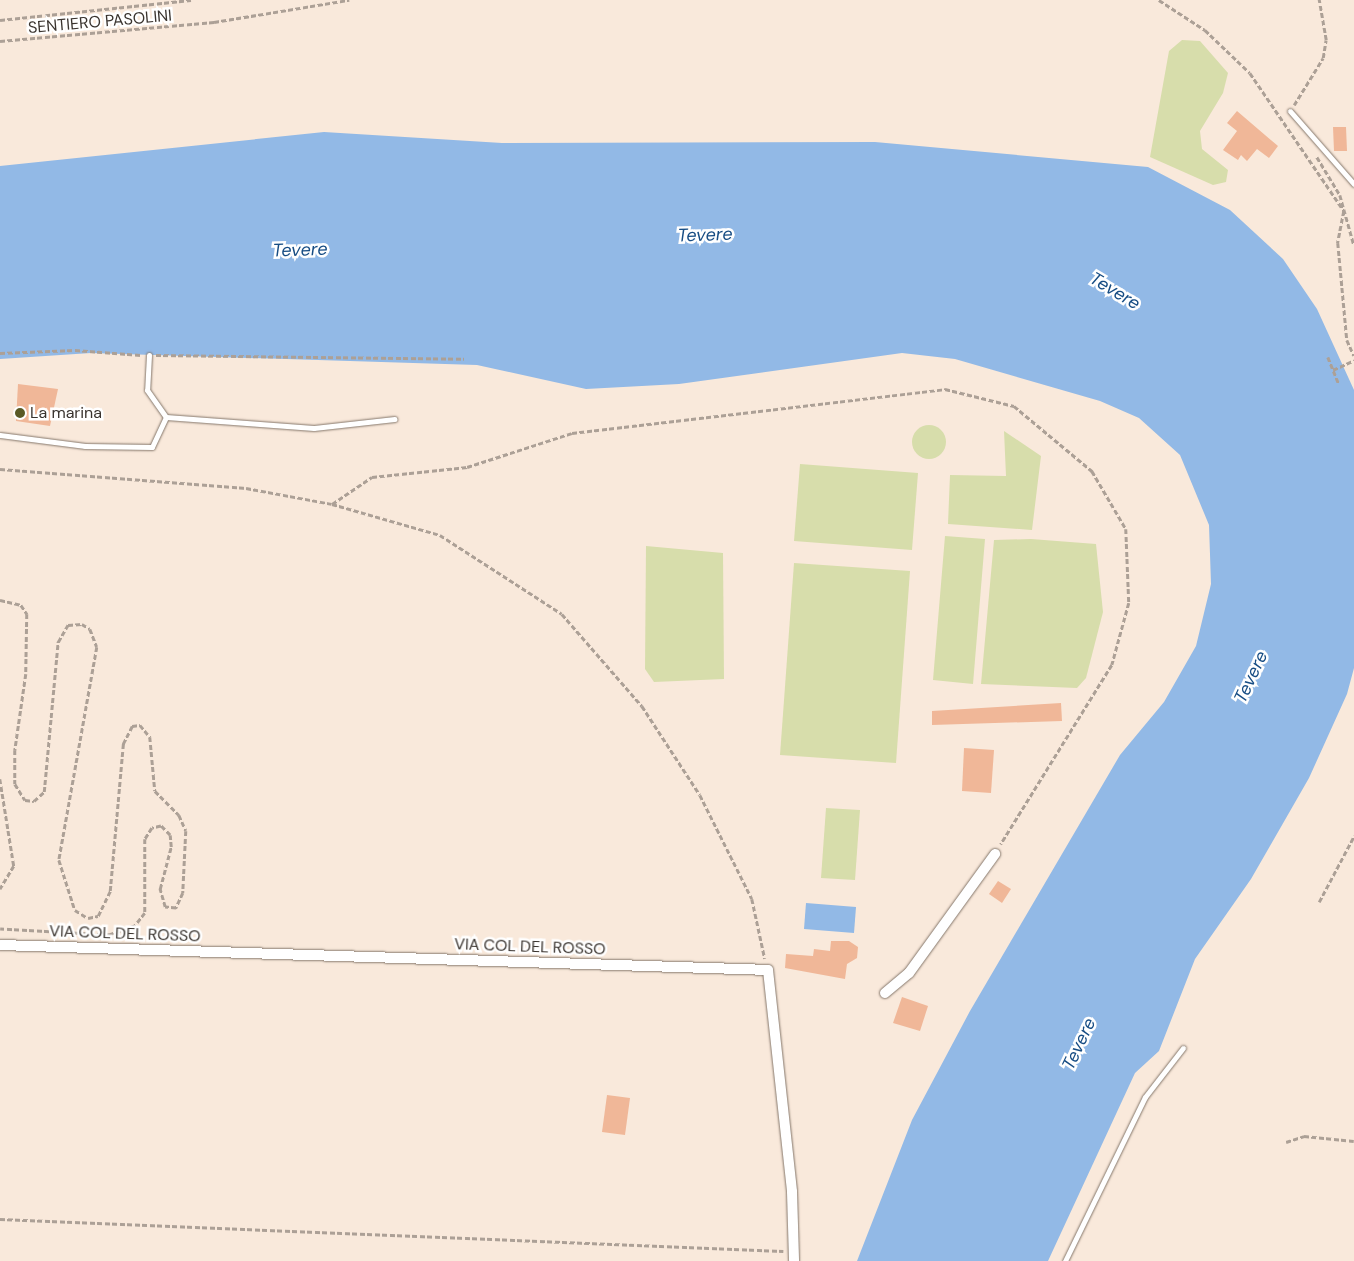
<!DOCTYPE html>
<html>
<head>
<meta charset="utf-8">
<style>
	body { margin:0 }
	#map { position:relative; width:1354px; height:1261px; overflow:hidden; background:#f9e9db; font-family:"DM Sans",sans-serif }
	div>[style] { position:absolute }
	.green>* { inset:0; background:#d7ddab }
	.round { border-radius:50% }
	.water>* { inset:0; background:#92b9e6 }
	.building>* { inset:0; background:#f0b798 }
	.path>* { height:2.5px; margin-top:-1.25px; transform-origin:0; background:repeating-linear-gradient(90deg,#aca096 0 5px,transparent 0 7.5px) }
	.roads { filter:drop-shadow(0 0 1px #85776b) drop-shadow(0 0 1px #85776b) }
	.lane>* { height:5px; margin:-2.5px; padding:0 2.5px; transform-origin:2.5px; border-radius:2.5px; background:#fff }
	.street>* { height:10px; margin:-5px; padding:0 5px; transform-origin:5px; border-radius:5px; background:#fff }
	.dots>* { width:14px; height:14px; translate:-50% -50%; box-sizing:border-box; border:2px solid #fff; border-radius:50% }
	span { translate:-50% -50%; white-space:nowrap; text-align:center; line-height:1.15; -webkit-text-stroke:5px #fff; paint-order:stroke }
	.street-label { font-size:16px; color:#39332e }
	.poi-label { font-size:16px; color:#39332e }
	.left { translate:0 -50%; text-align:left }
	.water-label { font-size:18px; color:#174d84; font-style:italic }
</style>
</head>
<body>
<div id="map">
	<div class="green">
		<i style="clip-path:polygon(1182px 40px,1200px 41px,1228px 73px,1223px 93px,1200px 131px,1202px 149px,1228px 170px,1226px 182px,1213px 185px,1150px 157px,1169px 51px)"></i>
		<i class="round" style="left:912px;top:425px;width:34px;height:34px"></i>
		<i style="clip-path:polygon(1004px 431px,1041px 456px,1032px 530px,948px 524px,950px 475px,1006px 476px)"></i>
		<i style="clip-path:polygon(800px 464px,918px 473px,912px 550px,794px 541px)"></i>
		<i style="clip-path:polygon(945px 536px,985px 539px,973px 684px,933px 680px)"></i>
		<i style="clip-path:polygon(1031px 539px,1096px 544px,1103px 612px,1086px 678px,1077px 688px,981px 684px,994px 540px)"></i>
		<i style="clip-path:polygon(646px 546px,723px 553px,724px 679px,654px 682px,645px 669px)"></i>
		<i style="clip-path:polygon(794px 563px,910px 571px,896px 763px,780px 755px)"></i>
		<i style="clip-path:polygon(826px 808px,860px 810px,855px 880px,821px 878px)"></i>
	</div>
	<div class="water">
		<i style="clip-path:polygon(324px 132px,502px 143px,875px 142px,1148px 167px,1230px 210px,1283px 259px,1317px 309px,1354px 390px,1354px 668px,1347px 694px,1309px 778px,1251px 879px,1195px 959px,1159px 1051px,1135px 1073px,1048px 1261px,857px 1261px,912px 1120px,970px 1011px,1120px 755px,1164px 702px,1196px 646px,1211px 584px,1209px 525px,1180px 455px,1139px 418px,1100px 401px,955px 359px,902px 353px,679px 384px,586px 389px,477px 365px,91px 353px,0 359px,0 166px)"></i>
		<i style="clip-path:polygon(806px 903px,856px 907px,854px 933px,804px 929px)"></i>
	</div>
	<div class="building">
		<i style="clip-path:polygon(1237px 111px,1278px 146px,1269px 158px,1257px 149px,1247px 161px,1241px 155px,1238px 160px,1223px 150px,1237px 131px,1227px 123px)"></i>
		<i style="clip-path:polygon(1333px 127px,1346px 127px,1347px 151px,1334px 151px)"></i>
		<i style="clip-path:polygon(18px 384px,58px 389px,50px 426px,16px 421px)"></i>
		<i style="clip-path:polygon(1061px 703px,1062px 721px,932px 725px,932px 711px)"></i>
		<i style="clip-path:polygon(964px 748px,994px 750px,991px 793px,962px 791px)"></i>
		<i style="clip-path:polygon(998px 881px,1011px 889px,1002px 903px,989px 894px)"></i>
		<i style="clip-path:polygon(831px 941px,849px 941px,858px 947px,857px 958px,847px 964px,845px 979px,785px 968px,786px 954px,813px 956px,814px 949px,830px 951px)"></i>
		<i style="clip-path:polygon(902px 997px,928px 1006px,920px 1031px,893px 1023px)"></i>
		<i style="clip-path:polygon(607px 1095px,630px 1098px,625px 1135px,602px 1132px)"></i>
	</div>
	<div class="path">
		<i style="left:1159px;top:0;width:55px;rotate:33.1deg"></i>
		<i style="left:1205px;top:30px;width:62px;rotate:43.7deg"></i>
		<i style="left:1250px;top:73px;width:167px;rotate:55.7deg"></i>
		<i style="left:1344px;top:211px;width:33px;rotate:101deg"></i>
		<i style="left:1338px;top:243px;width:97px;rotate:84.7deg"></i>
		<i style="left:1347px;top:340px;width:17px;rotate:66deg"></i>
		<i style="left:0;top:20px;width:192px;rotate:-6deg"></i>
		<i style="left:0;top:41px;width:215px;rotate:-5.1deg"></i>
		<i style="left:214px;top:22px;width:137px;rotate:-9.3deg"></i>
		<i style="left:1294px;top:105px;width:55px;rotate:-58.3deg"></i>
		<i style="left:1323px;top:58px;width:18px;rotate:-81deg"></i>
		<i style="left:1326px;top:40px;width:41px;rotate:-99.9deg"></i>
		<i style="left:1317px;top:157px;width:44px;rotate:58.8deg"></i>
		<i style="left:1340px;top:195px;width:52px;rotate:74.4deg"></i>
		<i style="left:0;top:353px;width:75px;rotate:-2.3deg"></i>
		<i style="left:75px;top:350px;width:66px;rotate:4.3deg"></i>
		<i style="left:156px;top:355px;width:308px;rotate:0.7deg"></i>
		<i style="left:1328px;top:357px;width:29px;rotate:68deg"></i>
		<i style="left:1333px;top:370px;width:23px;rotate:-25deg"></i>
		<i style="left:0;top:469px;width:247px;rotate:4.4deg"></i>
		<i style="left:246px;top:488px;width:87px;rotate:10.5deg"></i>
		<i style="left:332px;top:504px;width:112px;rotate:16deg"></i>
		<i style="left:440px;top:535px;width:145px;rotate:32.9deg"></i>
		<i style="left:562px;top:614px;width:122px;rotate:49deg"></i>
		<i style="left:642px;top:706px;width:106px;rotate:56.9deg"></i>
		<i style="left:700px;top:795px;width:116px;rotate:63.4deg"></i>
		<i style="left:752px;top:899px;width:61px;rotate:77.8deg"></i>
		<i style="left:332px;top:504px;width:48px;rotate:-34deg"></i>
		<i style="left:372px;top:477px;width:96px;rotate:-6deg"></i>
		<i style="left:467px;top:467px;width:110px;rotate:-17.9deg"></i>
		<i style="left:572px;top:433px;width:376px;rotate:-6.7deg"></i>
		<i style="left:945px;top:389px;width:71px;rotate:13.8deg"></i>
		<i style="left:1014px;top:406px;width:102px;rotate:39.8deg"></i>
		<i style="left:1092px;top:471px;width:67px;rotate:59.6deg"></i>
		<i style="left:1126px;top:529px;width:74px;rotate:87.7deg"></i>
		<i style="left:1129px;top:603px;width:64px;rotate:105.3deg"></i>
		<i style="left:1112px;top:665px;width:211px;rotate:121.8deg"></i>
		<i style="left:0;top:600px;width:22px;rotate:13deg"></i>
		<i style="left:21px;top:605px;width:11px;rotate:56deg"></i>
		<i style="left:27px;top:614px;width:60px;rotate:91deg"></i>
		<i style="left:26px;top:674px;width:77px;rotate:98.2deg"></i>
		<i style="left:15px;top:750px;width:34px;rotate:90deg"></i>
		<i style="left:15px;top:784px;width:19px;rotate:58deg"></i>
		<i style="left:25px;top:800px;width:9px;rotate:6deg"></i>
		<i style="left:34px;top:801px;width:13px;rotate:-42deg"></i>
		<i style="left:44px;top:792px;width:151px;rotate:-84.7deg"></i>
		<i style="left:58px;top:642px;width:20px;rotate:-60deg"></i>
		<i style="left:68px;top:625px;width:14px;rotate:-4deg"></i>
		<i style="left:82px;top:624px;width:9px;rotate:32deg"></i>
		<i style="left:90px;top:629px;width:19px;rotate:69deg"></i>
		<i style="left:97px;top:647px;width:216px;rotate:100.1deg"></i>
		<i style="left:59px;top:860px;width:52px;rotate:72.3deg"></i>
		<i style="left:75px;top:910px;width:15px;rotate:32deg"></i>
		<i style="left:88px;top:918px;width:10px;rotate:-11deg"></i>
		<i style="left:98px;top:916px;width:28px;rotate:-64deg"></i>
		<i style="left:110px;top:891px;width:148px;rotate:-84.9deg"></i>
		<i style="left:123px;top:744px;width:20px;rotate:-63deg"></i>
		<i style="left:132px;top:726px;width:8px;rotate:-7deg"></i>
		<i style="left:140px;top:725px;width:16px;rotate:50deg"></i>
		<i style="left:150px;top:737px;width:54px;rotate:84.7deg"></i>
		<i style="left:155px;top:791px;width:34px;rotate:45deg"></i>
		<i style="left:179px;top:815px;width:17px;rotate:66deg"></i>
		<i style="left:186px;top:831px;width:62px;rotate:92.8deg"></i>
		<i style="left:183px;top:893px;width:17px;rotate:115deg"></i>
		<i style="left:176px;top:908px;width:11px;rotate:-175deg"></i>
		<i style="left:165px;top:907px;width:19px;rotate:-106deg"></i>
		<i style="left:160px;top:889px;width:43px;rotate:-75.3deg"></i>
		<i style="left:171px;top:847px;width:12px;rotate:-95deg"></i>
		<i style="left:170px;top:835px;width:13px;rotate:-135deg"></i>
		<i style="left:161px;top:826px;width:9px;rotate:167deg"></i>
		<i style="left:152px;top:828px;width:13px;rotate:122deg"></i>
		<i style="left:145px;top:839px;width:74px;rotate:90deg"></i>
		<i style="left:145px;top:913px;width:16px;rotate:128deg"></i>
		<i style="left:135px;top:926px;width:28px;rotate:161deg"></i>
		<i style="left:109px;top:935px;width:109px;rotate:-176.8deg"></i>
		<i style="left:0;top:779px;width:88px;rotate:80.9deg"></i>
		<i style="left:14px;top:866px;width:27px;rotate:121deg"></i>
		<i style="left:1319px;top:902px;width:75px;rotate:-62.1deg"></i>
		<i style="left:1286px;top:1142px;width:19px;rotate:-18deg"></i>
		<i style="left:1304px;top:1136px;width:50px;rotate:5.7deg"></i>
		<i style="left:0;top:1219px;width:784px;rotate:2.34deg"></i>
	</div>
	<div class="roads">
		<div class="lane">
			<i style="left:1290px;top:111px;width:97px;rotate:48.8deg"></i>
			<i style="left:149px;top:355px;width:35px;rotate:93deg"></i>
			<i style="left:147px;top:390px;width:33px;rotate:55deg"></i>
			<i style="left:0;top:435px;width:86px;rotate:7.4deg"></i>
			<i style="left:85px;top:446px;width:67px;rotate:0.9deg"></i>
			<i style="left:152px;top:447px;width:33px;rotate:-65deg"></i>
			<i style="left:166px;top:417px;width:148px;rotate:4.3deg"></i>
			<i style="left:314px;top:428px;width:81px;rotate:-6.4deg"></i>
			<i style="left:1065px;top:1261px;width:182px;rotate:-64deg"></i>
			<i style="left:1145px;top:1097px;width:62px;rotate:-52.2deg"></i>
		</div>
		<div class="street">
			<i style="left:0;top:945px;width:768px;rotate:1.86deg"></i>
			<i style="left:768px;top:970px;width:223px;rotate:83.8deg"></i>
			<i style="left:792px;top:1192px;width:69px;rotate:88.3deg"></i>
			<i style="left:885px;top:993px;width:31px;rotate:-40deg"></i>
			<i style="left:909px;top:973px;width:147px;rotate:-54.1deg"></i>
		</div>
	</div>
	<div class="dots">
		<i style="left:20px;top:413px;background:#5a5a26"></i>
	</div>
	<div class="street-label">
		<span style="left:100px;top:22px;rotate:-5deg">SENTIERO PASOLINI</span>
		<span style="left:125px;top:934px;rotate:2deg">VIA COL DEL ROSSO</span>
		<span style="left:530px;top:947px;rotate:2deg">VIA COL DEL ROSSO</span>
	</div>
	<div class="poi-label">
		<span class="left" style="left:30px;top:413px">La marina</span>
	</div>
	<div class="water-label">
		<span style="left:705px;top:235px;rotate:-2deg">Tevere</span>
		<span style="left:300px;top:250px;rotate:-2deg">Tevere</span>
		<span style="left:1115px;top:291px;rotate:31deg">Tevere</span>
		<span style="left:1251px;top:677px;rotate:-65deg">Tevere</span>
		<span style="left:1079px;top:1044px;rotate:-65deg">Tevere</span>
	</div>
</div>
</body>
</html>
